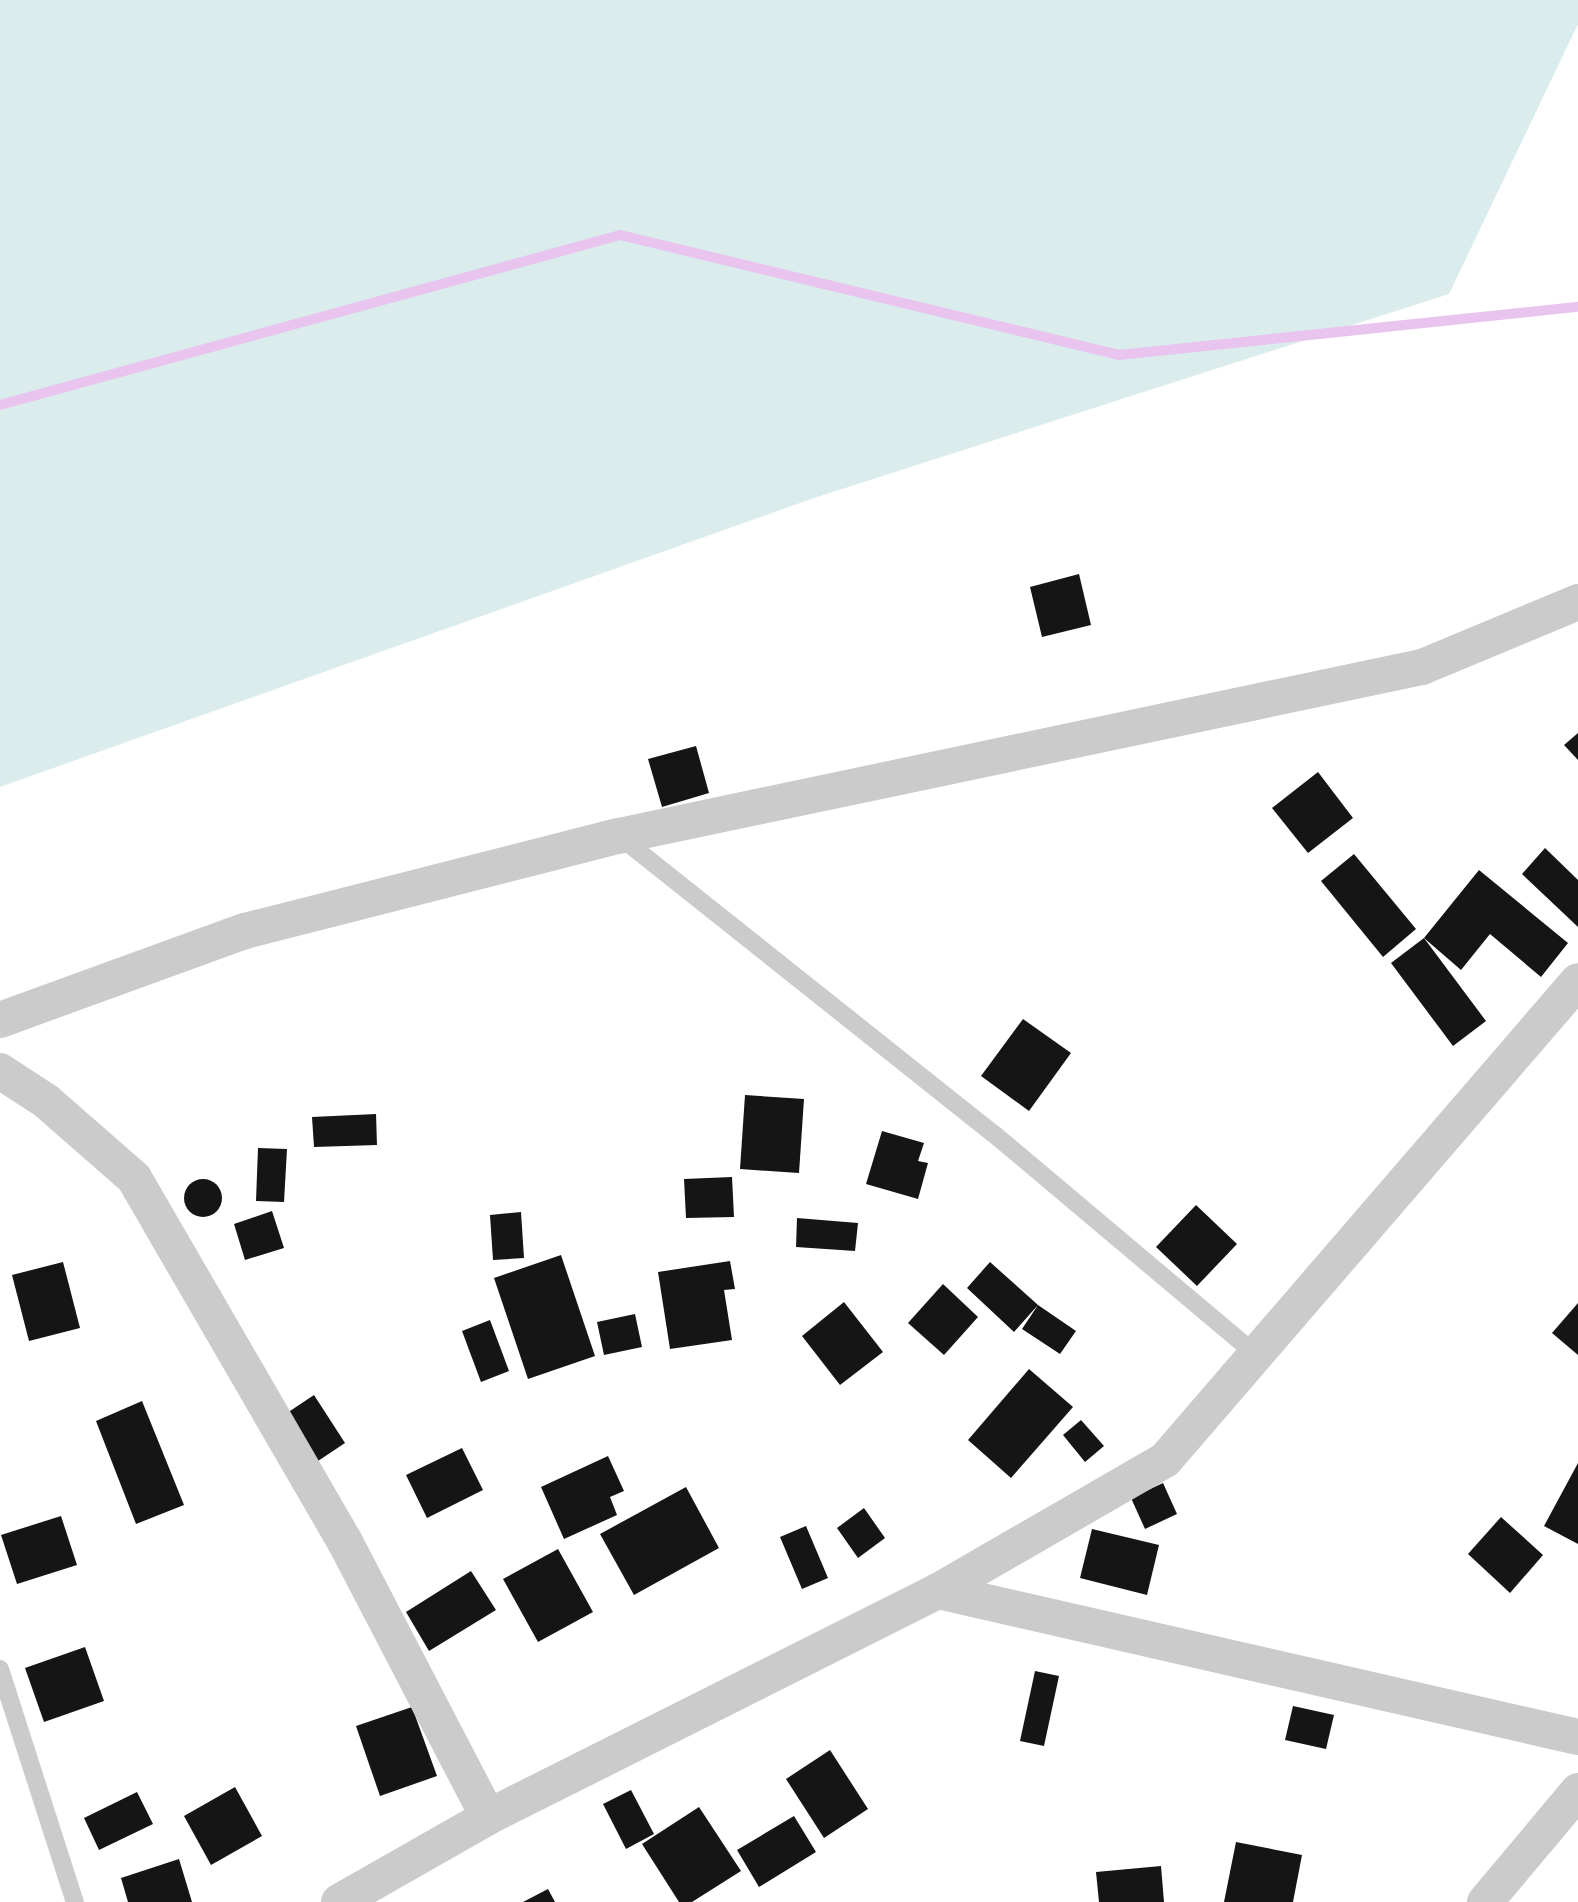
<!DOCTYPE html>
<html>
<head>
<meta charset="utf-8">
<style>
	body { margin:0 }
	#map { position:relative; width:1578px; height:1902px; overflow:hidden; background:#fff; font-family:Jost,sans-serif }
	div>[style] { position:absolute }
	.green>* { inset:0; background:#daeceb }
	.stream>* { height:10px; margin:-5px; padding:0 5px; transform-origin:5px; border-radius:5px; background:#e8c4ee }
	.building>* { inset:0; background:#151515 }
	.round { border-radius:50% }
	.service>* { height:18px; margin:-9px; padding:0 9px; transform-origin:9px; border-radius:9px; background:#cbcbcb }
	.minor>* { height:36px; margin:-18px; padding:0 18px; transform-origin:18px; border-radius:18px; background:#cbcbcb }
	span { translate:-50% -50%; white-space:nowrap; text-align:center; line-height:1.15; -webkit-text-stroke:8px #fff; paint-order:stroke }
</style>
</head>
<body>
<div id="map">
	<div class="green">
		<i style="clip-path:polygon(0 0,1578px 0,1578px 24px,1449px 294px,814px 498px,0 787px)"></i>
	</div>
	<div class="stream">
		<i style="left:0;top:405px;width:643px;rotate:-15.33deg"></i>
		<i style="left:620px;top:235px;width:513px;rotate:13.52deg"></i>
		<i style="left:1119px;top:355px;width:462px;rotate:-6deg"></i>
	</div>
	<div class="building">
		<i style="clip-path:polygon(1079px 574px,1091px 625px,1042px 637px,1030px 587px)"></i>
		<i style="clip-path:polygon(1578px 733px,1578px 760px,1564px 745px)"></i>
		<i style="clip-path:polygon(696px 746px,709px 793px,662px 807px,648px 759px)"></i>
		<i style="clip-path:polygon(1318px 772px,1353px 818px,1308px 853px,1272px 808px)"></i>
		<i style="clip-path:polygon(1545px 848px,1578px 880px,1578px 927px,1522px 874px)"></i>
		<i style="clip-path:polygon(1354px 854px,1416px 929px,1383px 957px,1321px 881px)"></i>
		<i style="clip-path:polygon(1479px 870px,1568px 943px,1541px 977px,1490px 934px,1461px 970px,1424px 938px)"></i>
		<i style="clip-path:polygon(1424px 938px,1486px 1021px,1453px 1046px,1391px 963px)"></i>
		<i style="clip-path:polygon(1023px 1019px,1071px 1053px,1029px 1111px,981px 1076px)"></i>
		<i style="clip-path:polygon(745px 1095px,804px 1099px,799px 1173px,740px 1169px)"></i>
		<i style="clip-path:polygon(376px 1114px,377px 1145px,314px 1147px,312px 1117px)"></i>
		<i style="clip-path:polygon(882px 1131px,924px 1143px,918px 1161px,928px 1163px,918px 1199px,866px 1184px)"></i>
		<i style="clip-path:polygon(258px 1148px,287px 1149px,284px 1202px,256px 1201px)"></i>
		<i style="clip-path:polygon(732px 1177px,734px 1217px,686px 1218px,684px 1179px)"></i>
		<i class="round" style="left:184px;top:1179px;width:38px;height:38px"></i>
		<i style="clip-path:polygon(1196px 1205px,1237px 1244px,1197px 1286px,1156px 1247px)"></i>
		<i style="clip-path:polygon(272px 1211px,284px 1248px,245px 1260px,234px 1224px)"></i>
		<i style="clip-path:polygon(521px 1212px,524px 1258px,493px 1260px,490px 1215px)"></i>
		<i style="clip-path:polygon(797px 1218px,858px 1223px,855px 1251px,796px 1247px)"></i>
		<i style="clip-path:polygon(561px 1255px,595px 1356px,528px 1379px,494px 1278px)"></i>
		<i style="clip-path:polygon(730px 1261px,735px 1289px,724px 1290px,732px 1340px,670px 1349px,658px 1272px)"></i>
		<i style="clip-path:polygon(63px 1262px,80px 1328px,29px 1341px,12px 1275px)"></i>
		<i style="clip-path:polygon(990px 1262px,1038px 1305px,1076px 1331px,1060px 1354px,1022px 1329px,1038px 1305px,1014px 1332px,967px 1288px)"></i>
		<i style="clip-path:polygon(943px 1284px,978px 1317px,944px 1355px,908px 1323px)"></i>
		<i style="clip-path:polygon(844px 1302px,883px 1352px,840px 1385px,802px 1336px)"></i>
		<i style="clip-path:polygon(1578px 1303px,1578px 1355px,1552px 1333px)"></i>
		<i style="clip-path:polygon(635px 1314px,642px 1347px,604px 1355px,597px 1322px)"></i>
		<i style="clip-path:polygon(490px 1320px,509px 1371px,481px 1382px,462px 1331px)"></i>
		<i style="clip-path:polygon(1029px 1369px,1073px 1407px,1011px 1478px,968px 1440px)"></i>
		<i style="clip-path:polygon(314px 1395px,345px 1443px,318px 1461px,287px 1413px)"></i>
		<i style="clip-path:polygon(142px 1401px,184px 1505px,136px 1524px,96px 1421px)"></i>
		<i style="clip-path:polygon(1081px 1420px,1104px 1446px,1085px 1462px,1063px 1435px)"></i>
		<i style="clip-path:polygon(462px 1448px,483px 1490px,427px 1518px,406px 1475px)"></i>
		<i style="clip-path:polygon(608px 1456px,624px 1491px,610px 1497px,617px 1515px,564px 1539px,541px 1487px)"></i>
		<i style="clip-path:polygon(1578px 1463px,1578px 1544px,1544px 1526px)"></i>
		<i style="clip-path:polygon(1163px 1483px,1177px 1514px,1145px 1529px,1131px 1498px)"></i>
		<i style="clip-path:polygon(686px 1487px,719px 1548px,634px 1595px,600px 1534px)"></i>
		<i style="clip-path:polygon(864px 1508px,885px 1538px,858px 1558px,837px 1528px)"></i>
		<i style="clip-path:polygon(61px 1516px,77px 1565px,17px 1584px,1px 1535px)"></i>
		<i style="clip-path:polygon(1501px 1517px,1543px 1555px,1510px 1593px,1468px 1554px)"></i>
		<i style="clip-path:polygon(806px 1526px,828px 1578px,802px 1589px,780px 1537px)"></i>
		<i style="clip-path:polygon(1092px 1529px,1159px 1545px,1147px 1595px,1080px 1578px)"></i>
		<i style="clip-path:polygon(558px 1549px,593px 1612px,538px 1642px,503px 1579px)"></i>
		<i style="clip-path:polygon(471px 1571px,496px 1610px,429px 1651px,406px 1612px)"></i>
		<i style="clip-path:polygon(85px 1647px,104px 1701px,44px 1722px,25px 1668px)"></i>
		<i style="clip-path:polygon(1035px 1671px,1059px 1676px,1044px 1746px,1020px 1741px)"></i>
		<i style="clip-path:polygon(1293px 1706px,1334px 1715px,1326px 1749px,1285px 1740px)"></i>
		<i style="clip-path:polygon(412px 1707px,437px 1776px,380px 1796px,356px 1726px)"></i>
		<i style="clip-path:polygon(830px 1750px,868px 1809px,824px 1838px,786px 1779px)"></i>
		<i style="clip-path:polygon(235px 1787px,262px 1836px,211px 1865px,184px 1816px)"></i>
		<i style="clip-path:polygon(631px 1790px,654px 1834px,626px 1849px,603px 1804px)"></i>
		<i style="clip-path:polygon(137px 1792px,153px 1824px,99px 1850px,84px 1818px)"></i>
		<i style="clip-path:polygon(699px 1807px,741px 1871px,692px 1902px,679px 1902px,642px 1844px)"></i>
		<i style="clip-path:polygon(794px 1816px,816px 1852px,759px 1887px,737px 1850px)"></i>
		<i style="clip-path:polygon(1236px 1842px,1302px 1855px,1293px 1902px,1224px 1902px)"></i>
		<i style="clip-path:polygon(179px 1859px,192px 1902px,128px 1902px,121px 1878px)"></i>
		<i style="clip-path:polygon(1161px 1866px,1164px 1902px,1099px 1902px,1096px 1872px)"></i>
		<i style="clip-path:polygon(548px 1889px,555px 1902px,523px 1902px)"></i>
	</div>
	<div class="service">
		<i style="left:619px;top:836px;width:479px;rotate:38.5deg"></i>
		<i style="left:994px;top:1134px;width:345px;rotate:40.1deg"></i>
		<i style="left:0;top:1669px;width:245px;rotate:72.2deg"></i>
	</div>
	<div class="minor">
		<i style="left:0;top:1020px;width:261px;rotate:-20deg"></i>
		<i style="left:245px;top:931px;width:386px;rotate:-14.3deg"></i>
		<i style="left:619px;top:836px;width:821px;rotate:-11.89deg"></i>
		<i style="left:1422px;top:667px;width:169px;rotate:-22.6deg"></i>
		<i style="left:0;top:1071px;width:55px;rotate:33.1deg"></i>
		<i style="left:46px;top:1101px;width:117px;rotate:41.2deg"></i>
		<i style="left:134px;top:1178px;width:419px;rotate:59.9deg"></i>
		<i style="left:344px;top:1540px;width:312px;rotate:62.5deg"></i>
		<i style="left:938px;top:1591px;width:656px;rotate:12.85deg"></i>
		<i style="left:339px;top:1902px;width:172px;rotate:-29.7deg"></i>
		<i style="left:488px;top:1817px;width:504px;rotate:-26.67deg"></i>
		<i style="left:938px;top:1591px;width:262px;rotate:-30deg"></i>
		<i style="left:1165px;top:1460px;width:632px;rotate:-49.23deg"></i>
		<i style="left:1485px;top:1902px;width:145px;rotate:-50deg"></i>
	</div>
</div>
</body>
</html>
